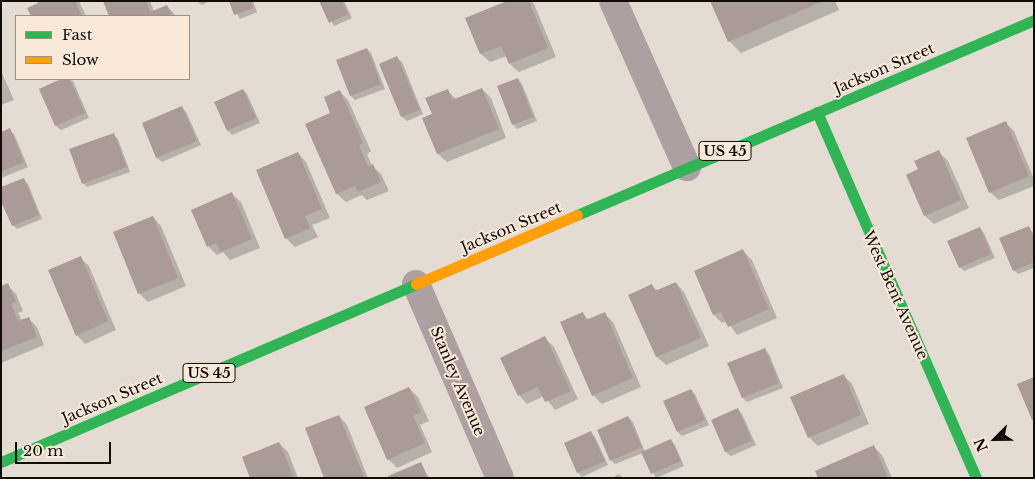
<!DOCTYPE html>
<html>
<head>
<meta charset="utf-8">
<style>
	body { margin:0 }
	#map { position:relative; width:1035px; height:479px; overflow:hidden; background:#e4dcd3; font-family:"Libre Baskerville",serif }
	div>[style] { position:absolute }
	.shadow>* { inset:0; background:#0003 }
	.building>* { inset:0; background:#aa9b96 }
	.street>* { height:28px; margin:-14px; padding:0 14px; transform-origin:14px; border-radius:14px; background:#ae9fa1 }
	.fast>* { height:11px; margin:-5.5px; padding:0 5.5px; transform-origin:5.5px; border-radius:5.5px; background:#30b455 }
	.slow>* { height:11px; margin:-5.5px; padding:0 5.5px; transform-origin:5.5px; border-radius:5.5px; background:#ff9f0a }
	span { translate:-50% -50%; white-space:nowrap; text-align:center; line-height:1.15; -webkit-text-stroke:4px #f9e9d8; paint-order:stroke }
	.shield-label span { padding:1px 4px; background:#f9e9d8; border:1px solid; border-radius:4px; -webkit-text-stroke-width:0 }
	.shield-label { font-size:14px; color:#110c07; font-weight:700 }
	.street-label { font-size:15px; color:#110c07 }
	.frame { position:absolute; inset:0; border:2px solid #110c07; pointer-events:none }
	.legend { position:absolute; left:15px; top:15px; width:175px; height:65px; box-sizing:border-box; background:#f9e9d8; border:1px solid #9c9184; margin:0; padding:6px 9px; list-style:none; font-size:15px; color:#110c07 }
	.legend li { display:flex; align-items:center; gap:10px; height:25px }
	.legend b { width:25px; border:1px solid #9c9184 }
	.north { position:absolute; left:970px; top:414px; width:50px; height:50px; -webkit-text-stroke:4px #f9e9d8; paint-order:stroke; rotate:247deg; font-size:14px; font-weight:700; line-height:20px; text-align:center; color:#110c07 }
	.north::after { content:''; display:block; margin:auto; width:18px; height:22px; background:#110c07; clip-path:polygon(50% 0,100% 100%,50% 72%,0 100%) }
	.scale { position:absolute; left:15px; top:442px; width:96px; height:22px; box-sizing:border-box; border:2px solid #110c07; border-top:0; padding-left:6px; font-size:15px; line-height:18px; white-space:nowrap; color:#110c07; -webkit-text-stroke:4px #f9e9d8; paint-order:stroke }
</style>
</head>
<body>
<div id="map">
	<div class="shadow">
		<i style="clip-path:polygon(38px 1px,79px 1px,86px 16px,32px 16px,29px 9px,39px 4px)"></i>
		<i style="clip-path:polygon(104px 1px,150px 1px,154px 11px,167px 6px,176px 16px,110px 16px)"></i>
		<i style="clip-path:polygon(196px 1px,210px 1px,202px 5px)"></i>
		<i style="clip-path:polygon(230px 1px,253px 1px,257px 12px,240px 19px)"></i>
		<i style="clip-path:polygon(320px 1px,344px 1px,352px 18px,334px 26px)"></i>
		<i style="clip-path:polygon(511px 1px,532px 1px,534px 4px,556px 57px,519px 72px,510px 64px,507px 56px,490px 62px,481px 54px,467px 19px)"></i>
		<i style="clip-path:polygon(712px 1px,835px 1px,839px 10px,741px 53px,729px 41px)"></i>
		<i style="clip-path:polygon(367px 49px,371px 53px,385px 89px,355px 100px,351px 96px)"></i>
		<i style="clip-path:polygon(397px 58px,402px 62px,423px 114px,407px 121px,402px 117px)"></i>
		<i style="clip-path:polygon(1px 71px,14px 100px,1px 105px)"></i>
		<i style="clip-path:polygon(64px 79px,73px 81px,89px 118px,61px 130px,56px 126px,40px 90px)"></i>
		<i style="clip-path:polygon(518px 79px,522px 84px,537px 121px,517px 129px,513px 124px)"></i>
		<i style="clip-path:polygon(482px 89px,491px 98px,506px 138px,447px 162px,438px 154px,424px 119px,434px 115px,447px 90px,456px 99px)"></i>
		<i style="clip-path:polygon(243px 90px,247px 94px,260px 123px,232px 135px,228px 130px)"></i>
		<i style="clip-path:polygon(340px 92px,348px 100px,371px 151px,367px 154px,372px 166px,381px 174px,389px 191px,367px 200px,362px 195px,346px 202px,337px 194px,306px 124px,332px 113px)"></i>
		<i style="clip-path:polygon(181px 107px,186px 112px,201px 145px,162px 162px,157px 158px,143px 124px)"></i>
		<i style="clip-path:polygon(1006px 123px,1014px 131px,1034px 179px,1034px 186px,999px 200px,990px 192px)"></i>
		<i style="clip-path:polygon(9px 130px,14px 134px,28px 167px,1px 178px,1px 133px)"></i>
		<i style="clip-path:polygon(113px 134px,118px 139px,130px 172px,87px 187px,83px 183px)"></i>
		<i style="clip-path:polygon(939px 152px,948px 161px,969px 208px,934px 224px,925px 216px,907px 175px,919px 170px)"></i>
		<i style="clip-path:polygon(298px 153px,306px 162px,330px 218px,312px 225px,318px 237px,295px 247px,286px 238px)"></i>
		<i style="clip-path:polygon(24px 180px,28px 184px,42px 219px,17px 229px,13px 225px)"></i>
		<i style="clip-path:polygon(232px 194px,241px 202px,260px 248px,230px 260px,223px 252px,217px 255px,208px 246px)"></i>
		<i style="clip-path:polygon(153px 217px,161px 226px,186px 286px,148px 302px,139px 293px)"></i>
		<i style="clip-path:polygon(1028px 227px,1034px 234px,1034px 268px,1018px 274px,1014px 270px)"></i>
		<i style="clip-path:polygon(979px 228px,984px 233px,995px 258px,964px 271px,960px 267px)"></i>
		<i style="clip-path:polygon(743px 251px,752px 260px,777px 318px,737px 335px,727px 321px,722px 323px,714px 315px)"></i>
		<i style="clip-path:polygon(80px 258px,89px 266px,116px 330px,85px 344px,77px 335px)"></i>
		<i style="clip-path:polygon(676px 283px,684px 292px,709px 346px,666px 365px,657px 357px,630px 295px,652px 286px,658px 291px)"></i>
		<i style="clip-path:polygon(7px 285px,16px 294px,23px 311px,18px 313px,22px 321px,29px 319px,37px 327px,44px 345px,1px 363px,1px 287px)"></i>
		<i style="clip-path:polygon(604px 313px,613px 322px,641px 387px,602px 404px,593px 395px,583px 314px,589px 320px)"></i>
		<i style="clip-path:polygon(545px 338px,554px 347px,578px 399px,555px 410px,544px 396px,527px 404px,519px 395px)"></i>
		<i style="clip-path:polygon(765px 350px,769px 354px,783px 388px,747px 402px,743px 398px,729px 364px)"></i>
		<i style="clip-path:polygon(844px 376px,852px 384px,869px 424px,818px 446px,809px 437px)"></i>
		<i style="clip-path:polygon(409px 388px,418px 397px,429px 421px,420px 425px,432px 452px,397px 468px,388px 459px)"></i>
		<i style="clip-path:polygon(691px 390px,695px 394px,709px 425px,682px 436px,678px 432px)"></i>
		<i style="clip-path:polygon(738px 410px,742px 414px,756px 445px,731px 456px,726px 452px,713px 420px)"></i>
		<i style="clip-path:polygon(339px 416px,347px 425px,368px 478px,326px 478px)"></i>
		<i style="clip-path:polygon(628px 417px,633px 422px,645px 452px,671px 441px,675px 445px,684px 466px,656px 478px,643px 453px,615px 464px,611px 460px)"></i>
		<i style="clip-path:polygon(591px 433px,595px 437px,608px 465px,582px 477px,578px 473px,565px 444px)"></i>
		<i style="clip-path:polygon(279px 443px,288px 452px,298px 478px,251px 478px)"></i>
		<i style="clip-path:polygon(874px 447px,882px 455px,892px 478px,820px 478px)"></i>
		<i style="clip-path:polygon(421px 464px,429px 478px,390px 478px)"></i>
		<i style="clip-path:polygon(619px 474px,623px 478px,612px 478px)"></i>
	</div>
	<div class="building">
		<i style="clip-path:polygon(37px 1px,75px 1px,81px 14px,76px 16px,31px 16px,27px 8px,38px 3px)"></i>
		<i style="clip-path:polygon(103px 1px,146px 1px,150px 12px,167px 5px,172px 16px,109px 16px)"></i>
		<i style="clip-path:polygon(229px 1px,251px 1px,253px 8px,234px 15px)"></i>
		<i style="clip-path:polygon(319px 1px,342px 1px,348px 14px,329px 23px)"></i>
		<i style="clip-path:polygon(507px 1px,529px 1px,548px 48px,509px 64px,501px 46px,480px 54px,465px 18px)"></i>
		<i style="clip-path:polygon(710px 1px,823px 1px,728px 42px)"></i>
		<i style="clip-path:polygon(367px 48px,381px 84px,350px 96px,336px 60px)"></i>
		<i style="clip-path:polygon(397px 56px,420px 110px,401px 117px,379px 64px)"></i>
		<i style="clip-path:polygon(518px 78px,533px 117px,512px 125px,497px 86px)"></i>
		<i style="clip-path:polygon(61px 79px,70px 79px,85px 113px,55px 126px,39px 89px)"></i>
		<i style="clip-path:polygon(482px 88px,499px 129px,437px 154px,422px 118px,432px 114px,425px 98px,448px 89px,452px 100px)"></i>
		<i style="clip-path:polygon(243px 89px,256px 118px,227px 131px,214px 102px)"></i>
		<i style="clip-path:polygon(340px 90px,363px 143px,359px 145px,368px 167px,373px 164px,381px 182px,358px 192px,355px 186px,336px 194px,305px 124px,330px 113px,324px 97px)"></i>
		<i style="clip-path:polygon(182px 106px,197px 141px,156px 158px,142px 123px)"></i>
		<i style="clip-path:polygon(1006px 121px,1029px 176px,989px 193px,966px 138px)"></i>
		<i style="clip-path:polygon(10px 128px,24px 162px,1px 172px,1px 132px)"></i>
		<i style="clip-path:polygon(114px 133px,127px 167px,82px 184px,69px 149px)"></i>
		<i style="clip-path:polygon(939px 150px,961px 200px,924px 216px,906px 175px,918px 169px,914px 161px)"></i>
		<i style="clip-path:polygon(298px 152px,322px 209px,305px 216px,310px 228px,285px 239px,256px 170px)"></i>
		<i style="clip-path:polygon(24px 178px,39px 215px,12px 226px,1px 202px,1px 187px)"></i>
		<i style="clip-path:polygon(232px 192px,252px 239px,221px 252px,216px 243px,207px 247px,191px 210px)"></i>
		<i style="clip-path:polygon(153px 216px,178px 278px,138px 294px,113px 232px)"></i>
		<i style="clip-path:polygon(1029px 226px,1034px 237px,1034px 262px,1013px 271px,999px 238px)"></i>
		<i style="clip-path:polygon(980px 227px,991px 254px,959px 268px,947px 241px)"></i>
		<i style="clip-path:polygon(743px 249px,769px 309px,728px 327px,721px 312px,713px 315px,694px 271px)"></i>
		<i style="clip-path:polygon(81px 256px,108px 321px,76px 336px,48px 270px)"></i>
		<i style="clip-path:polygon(676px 282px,701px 338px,656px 357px,628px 295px,652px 284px,655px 291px)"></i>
		<i style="clip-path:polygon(8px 283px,16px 302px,11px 304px,18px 321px,29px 317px,37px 337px,1px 351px,1px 286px)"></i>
		<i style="clip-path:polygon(583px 312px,586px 320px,605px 312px,633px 378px,592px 396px,560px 322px)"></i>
		<i style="clip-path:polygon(545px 336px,571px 391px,545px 402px,538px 387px,518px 396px,500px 358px)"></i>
		<i style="clip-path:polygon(765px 348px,779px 383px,742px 398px,727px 363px)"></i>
		<i style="clip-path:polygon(844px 374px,861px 415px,808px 438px,790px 397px)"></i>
		<i style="clip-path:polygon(1034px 377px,1034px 419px,1032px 420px,1017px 384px)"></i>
		<i style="clip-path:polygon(409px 387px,421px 412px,413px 416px,425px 443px,387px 460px,364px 407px)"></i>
		<i style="clip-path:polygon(691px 389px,705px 420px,677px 432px,663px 401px)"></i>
		<i style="clip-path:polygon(738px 408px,752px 441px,725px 452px,711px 420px)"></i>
		<i style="clip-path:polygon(339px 415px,364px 477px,361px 478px,324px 478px,305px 428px)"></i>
		<i style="clip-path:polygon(628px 416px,642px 447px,610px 461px,597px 430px)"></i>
		<i style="clip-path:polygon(591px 431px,605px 461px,577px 473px,564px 443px)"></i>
		<i style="clip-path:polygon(671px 439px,681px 461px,651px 474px,641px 452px)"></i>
		<i style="clip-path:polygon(279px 442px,294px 478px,250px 478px,242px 457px)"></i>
		<i style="clip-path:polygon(874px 445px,888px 478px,818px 478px,815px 471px)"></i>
		<i style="clip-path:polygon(421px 462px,428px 478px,388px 478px,388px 476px)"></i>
	</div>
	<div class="street">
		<i style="left:613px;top:1px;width:182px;rotate:66deg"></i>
		<i style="left:416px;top:284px;width:211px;rotate:66.6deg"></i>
	</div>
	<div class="fast">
		<i style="left:817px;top:112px;width:399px;rotate:66.5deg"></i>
		<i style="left:577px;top:215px;width:497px;rotate:-23.1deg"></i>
		<i style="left:1px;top:462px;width:452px;rotate:-23.2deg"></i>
	</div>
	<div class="slow">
		<i style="left:416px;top:284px;width:175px;rotate:-23.2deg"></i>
	</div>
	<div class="shield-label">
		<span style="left:725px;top:151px">US 45</span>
		<span style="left:209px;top:373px">US 45</span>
	</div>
	<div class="street-label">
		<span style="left:884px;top:68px;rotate:-23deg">Jackson Street</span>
		<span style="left:511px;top:227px;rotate:-23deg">Jackson Street</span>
		<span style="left:896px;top:295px;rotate:66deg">West Bent Avenue</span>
		<span style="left:458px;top:381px;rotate:67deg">Stanley Avenue</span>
		<span style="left:112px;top:398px;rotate:-23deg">Jackson Street</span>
	</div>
	<div class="frame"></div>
	<ul class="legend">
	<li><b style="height:6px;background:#30b455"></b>Fast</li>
	<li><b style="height:6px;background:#ff9f0a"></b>Slow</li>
	</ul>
	<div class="north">N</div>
	<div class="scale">20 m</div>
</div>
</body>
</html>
